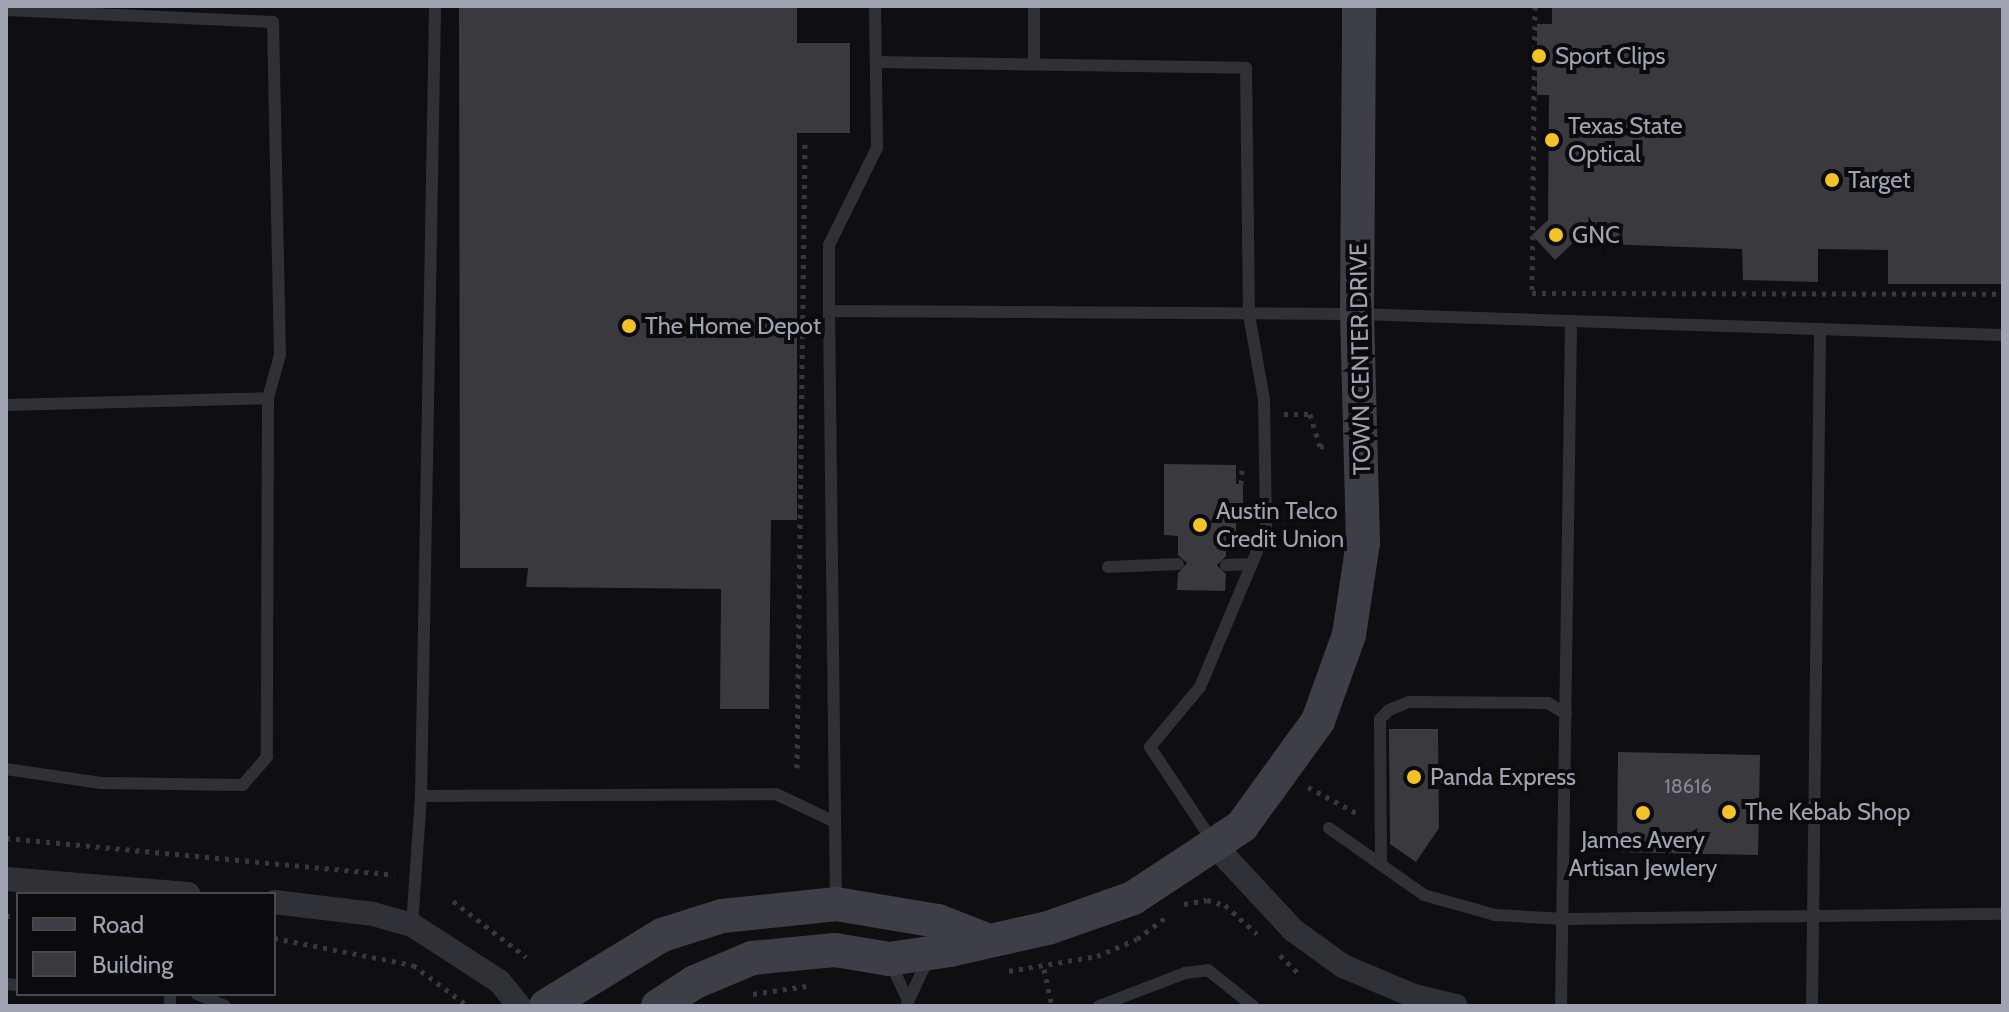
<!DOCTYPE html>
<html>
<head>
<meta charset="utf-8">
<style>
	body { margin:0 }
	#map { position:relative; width:2009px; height:1012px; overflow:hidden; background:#0f0f11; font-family:Cabin,sans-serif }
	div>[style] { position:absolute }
	.building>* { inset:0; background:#3a393e }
	.path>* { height:5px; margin-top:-2.5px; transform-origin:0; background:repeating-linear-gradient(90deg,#36383d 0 4px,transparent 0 10px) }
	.lane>* { height:12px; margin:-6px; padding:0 6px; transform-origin:6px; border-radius:6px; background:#303136 }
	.street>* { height:24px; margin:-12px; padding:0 12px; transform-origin:12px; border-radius:12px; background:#303136 }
	.secondary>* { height:34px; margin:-17px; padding:0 17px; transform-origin:17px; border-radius:17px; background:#3e3f46 }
	.dots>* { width:22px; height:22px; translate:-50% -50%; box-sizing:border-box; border:4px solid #0b0a0c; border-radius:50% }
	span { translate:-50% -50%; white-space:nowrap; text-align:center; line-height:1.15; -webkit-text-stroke:8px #0b0a0c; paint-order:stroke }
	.number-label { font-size:20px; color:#868995 }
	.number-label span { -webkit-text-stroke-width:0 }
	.poi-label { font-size:24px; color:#a0a4b2 }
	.left { translate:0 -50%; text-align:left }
	.street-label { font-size:24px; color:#a0a4b2 }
	.frame { position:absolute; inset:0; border:8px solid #a0a4b2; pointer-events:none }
	.legend { position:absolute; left:16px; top:892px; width:260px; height:104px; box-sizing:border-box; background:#0b0a0c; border:2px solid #47484e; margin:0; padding:10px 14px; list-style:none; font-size:24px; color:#a0a4b2 }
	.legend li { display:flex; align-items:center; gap:16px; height:40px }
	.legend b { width:40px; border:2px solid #47484e }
</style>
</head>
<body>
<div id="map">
	<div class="building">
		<i style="clip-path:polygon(459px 6px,797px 6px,797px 43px,850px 43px,850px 133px,797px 133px,797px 520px,771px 520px,769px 709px,720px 709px,721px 589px,526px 587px,528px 568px,460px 568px)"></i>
		<i style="clip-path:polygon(1552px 6px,2003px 6px,2003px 284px,1888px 284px,1888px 250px,1818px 249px,1818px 282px,1743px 280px,1742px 249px,1573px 243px,1555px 260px,1532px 235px,1548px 220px,1549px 95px,1537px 95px,1537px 24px,1552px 24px)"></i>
		<i style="clip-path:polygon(1164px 464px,1236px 465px,1236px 484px,1243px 484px,1243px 514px,1236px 514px,1236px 536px,1226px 536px,1226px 556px,1217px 565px,1226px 574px,1225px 591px,1177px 590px,1178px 573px,1187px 563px,1178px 555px,1178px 536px,1164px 535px)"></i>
		<i style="clip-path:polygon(1389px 729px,1438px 729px,1439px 828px,1416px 862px,1390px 844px)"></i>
		<i style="clip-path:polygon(1618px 752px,1760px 755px,1758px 855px,1617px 852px)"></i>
	</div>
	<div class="path">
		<i style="left:1535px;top:6px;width:287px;rotate:90.6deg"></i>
		<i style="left:1532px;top:293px;width:471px;rotate:0.1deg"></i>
		<i style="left:1284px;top:414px;width:26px"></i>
		<i style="left:1310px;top:414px;width:34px;rotate:73deg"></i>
		<i style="left:1320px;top:446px;width:5px;rotate:11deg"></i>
		<i style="left:1241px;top:484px;width:15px;rotate:-86deg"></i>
		<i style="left:797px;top:768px;width:627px;rotate:-89.27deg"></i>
		<i style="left:1308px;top:787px;width:59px;rotate:28.3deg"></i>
		<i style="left:6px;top:838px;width:390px;rotate:5.4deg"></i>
		<i style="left:453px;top:901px;width:92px;rotate:37.5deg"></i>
		<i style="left:1184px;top:904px;width:23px;rotate:-10deg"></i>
		<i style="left:1207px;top:900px;width:19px;rotate:16deg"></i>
		<i style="left:1225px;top:905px;width:43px;rotate:42.2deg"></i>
		<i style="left:6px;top:916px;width:12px"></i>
		<i style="left:274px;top:938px;width:142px;rotate:11deg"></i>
		<i style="left:413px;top:965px;width:69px;rotate:36.7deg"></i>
		<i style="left:1280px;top:955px;width:25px;rotate:45deg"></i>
		<i style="left:1044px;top:969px;width:34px;rotate:78deg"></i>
		<i style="left:1009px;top:971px;width:89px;rotate:-9.7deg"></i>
		<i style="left:1097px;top:956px;width:43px;rotate:-23deg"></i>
		<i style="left:1137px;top:939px;width:40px;rotate:-37deg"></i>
		<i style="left:753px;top:994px;width:54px;rotate:-8.6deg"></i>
		<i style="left:1345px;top:1005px;width:1px;rotate:45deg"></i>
	</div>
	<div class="lane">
		<i style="left:6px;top:10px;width:267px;rotate:2.6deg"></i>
		<i style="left:273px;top:22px;width:333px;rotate:88.8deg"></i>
		<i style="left:280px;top:355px;width:45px;rotate:105.6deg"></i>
		<i style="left:268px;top:398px;width:359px;rotate:90.2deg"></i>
		<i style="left:267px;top:757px;width:37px;rotate:131deg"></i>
		<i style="left:243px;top:785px;width:142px;rotate:-179.2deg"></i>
		<i style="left:101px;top:783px;width:96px;rotate:-171.6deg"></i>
		<i style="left:876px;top:62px;width:370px;rotate:0.9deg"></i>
		<i style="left:1246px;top:68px;width:247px;rotate:89.3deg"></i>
		<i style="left:1249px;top:315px;width:85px;rotate:79.9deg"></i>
		<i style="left:1264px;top:399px;width:131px;rotate:89.1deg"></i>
		<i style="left:1266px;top:530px;width:170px;rotate:112.8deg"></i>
		<i style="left:1200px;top:687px;width:78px;rotate:129.8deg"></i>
		<i style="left:1150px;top:747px;width:114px;rotate:56.4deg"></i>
		<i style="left:1034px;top:64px;width:58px;rotate:-90deg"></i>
		<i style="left:829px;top:311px;width:66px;rotate:-90deg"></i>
		<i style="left:829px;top:245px;width:108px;rotate:-63.7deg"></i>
		<i style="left:877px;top:148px;width:142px;rotate:-90.8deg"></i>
		<i style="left:6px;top:405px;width:262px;rotate:-1.5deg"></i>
		<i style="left:1226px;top:565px;width:26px;rotate:-2deg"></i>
		<i style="left:1108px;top:567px;width:70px;rotate:-2.5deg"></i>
		<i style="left:421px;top:796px;width:355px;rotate:-0.3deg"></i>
		<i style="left:776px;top:794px;width:65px;rotate:25.4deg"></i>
		<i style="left:1329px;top:828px;width:116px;rotate:35.2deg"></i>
		<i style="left:1424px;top:895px;width:74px;rotate:15.7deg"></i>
		<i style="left:1495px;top:915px;width:70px;rotate:3.3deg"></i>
		<i style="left:1565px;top:919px;width:438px;rotate:-0.7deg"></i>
		<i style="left:1381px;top:865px;width:146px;rotate:-90.4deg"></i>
		<i style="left:1380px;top:719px;width:13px;rotate:-45deg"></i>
		<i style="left:1389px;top:710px;width:22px;rotate:-22deg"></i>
		<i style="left:1409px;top:702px;width:139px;rotate:0.4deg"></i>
		<i style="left:1548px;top:703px;width:21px;rotate:31deg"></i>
		<i style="left:836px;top:901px;width:590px;rotate:-90.68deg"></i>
		<i style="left:829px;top:311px;width:528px;rotate:0.33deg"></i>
		<i style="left:1357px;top:314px;width:646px;rotate:1.86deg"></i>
		<i style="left:412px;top:925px;width:129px;rotate:-86deg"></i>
		<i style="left:421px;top:796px;width:790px;rotate:-88.98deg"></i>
		<i style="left:890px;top:962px;width:40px;rotate:65deg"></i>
		<i style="left:6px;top:984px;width:12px;rotate:5deg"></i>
		<i style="left:197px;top:994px;width:30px;rotate:23deg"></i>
		<i style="left:170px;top:1006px;width:12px;rotate:-90deg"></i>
		<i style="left:906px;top:1006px;width:52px;rotate:-64.9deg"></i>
		<i style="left:1099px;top:1006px;width:92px;rotate:-21deg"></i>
		<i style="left:1185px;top:973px;width:23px;rotate:-7deg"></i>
		<i style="left:1208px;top:970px;width:58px;rotate:38.7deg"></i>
		<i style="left:1561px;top:1006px;width:685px;rotate:-89.16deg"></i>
		<i style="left:1812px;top:1006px;width:677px;rotate:-89.32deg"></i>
	</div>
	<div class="street">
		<i style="left:1216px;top:847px;width:113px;rotate:47.1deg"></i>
		<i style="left:1293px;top:930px;width:62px;rotate:35.8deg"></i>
		<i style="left:1343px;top:966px;width:77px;rotate:22.9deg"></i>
		<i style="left:1414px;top:996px;width:43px;rotate:13.4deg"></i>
		<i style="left:6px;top:879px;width:183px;rotate:4.7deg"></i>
		<i style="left:274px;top:902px;width:100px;rotate:6.9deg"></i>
		<i style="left:373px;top:914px;width:41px;rotate:15.8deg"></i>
		<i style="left:412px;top:925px;width:103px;rotate:32.8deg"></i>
		<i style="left:499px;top:981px;width:32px;rotate:51deg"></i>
	</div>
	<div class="secondary">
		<i style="left:546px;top:1006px;width:136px;rotate:-31.5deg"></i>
		<i style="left:662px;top:935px;width:63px;rotate:-17.6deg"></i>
		<i style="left:722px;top:916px;width:115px;rotate:-6deg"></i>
		<i style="left:836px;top:904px;width:103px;rotate:9.5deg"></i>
		<i style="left:938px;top:921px;width:49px;rotate:21.4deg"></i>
		<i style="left:658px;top:1006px;width:44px;rotate:-33deg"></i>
		<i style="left:695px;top:982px;width:62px;rotate:-22.8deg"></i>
		<i style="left:752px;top:958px;width:83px;rotate:-5.5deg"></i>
		<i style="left:835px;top:950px;width:55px;rotate:9.5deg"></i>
		<i style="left:889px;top:959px;width:62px;rotate:-8.4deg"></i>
		<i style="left:950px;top:950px;width:100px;rotate:-12.7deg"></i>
		<i style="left:1048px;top:928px;width:90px;rotate:-19.4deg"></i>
		<i style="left:1133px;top:898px;width:131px;rotate:-33.4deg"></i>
		<i style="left:1242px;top:826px;width:130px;rotate:-54.1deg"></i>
		<i style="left:1318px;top:721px;width:91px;rotate:-70.2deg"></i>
		<i style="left:1349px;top:635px;width:94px;rotate:-81.4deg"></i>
		<i style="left:1363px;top:542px;width:228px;rotate:-91.5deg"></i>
		<i style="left:1357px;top:314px;width:308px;rotate:-89.6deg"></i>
	</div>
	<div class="dots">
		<i style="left:1539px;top:56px;background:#f3c225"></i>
		<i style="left:1552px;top:140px;background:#f3c225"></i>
		<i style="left:1832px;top:180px;background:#f3c225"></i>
		<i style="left:1556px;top:235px;background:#f3c225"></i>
		<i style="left:629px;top:326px;background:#f3c225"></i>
		<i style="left:1200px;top:525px;background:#f3c225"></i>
		<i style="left:1414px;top:777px;background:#f3c225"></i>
		<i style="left:1729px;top:812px;background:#f3c225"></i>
		<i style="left:1643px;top:813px;background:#f3c225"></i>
	</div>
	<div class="number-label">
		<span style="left:1688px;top:786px">18616</span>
	</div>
	<div class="poi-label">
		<span class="left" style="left:1555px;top:56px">Sport Clips</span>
		<span class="left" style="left:1568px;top:140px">Texas State<br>Optical</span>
		<span class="left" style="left:1848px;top:180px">Target</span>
		<span class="left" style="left:1572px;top:235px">GNC</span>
		<span class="left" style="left:645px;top:326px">The Home Depot</span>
		<span class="left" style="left:1216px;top:525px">Austin Telco<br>Credit Union</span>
		<span class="left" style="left:1430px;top:777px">Panda Express</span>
		<span class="left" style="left:1745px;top:812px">The Kebab Shop</span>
		<span style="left:1643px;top:854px">James Avery<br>Artisan Jewlery</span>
	</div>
	<div class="street-label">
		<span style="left:1360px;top:359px;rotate:-91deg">TOWN CENTER DRIVE</span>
	</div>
	<div class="frame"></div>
	<ul class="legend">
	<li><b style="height:10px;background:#3e3f46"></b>Road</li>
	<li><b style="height:22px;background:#3a393e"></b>Building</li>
	</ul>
</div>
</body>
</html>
